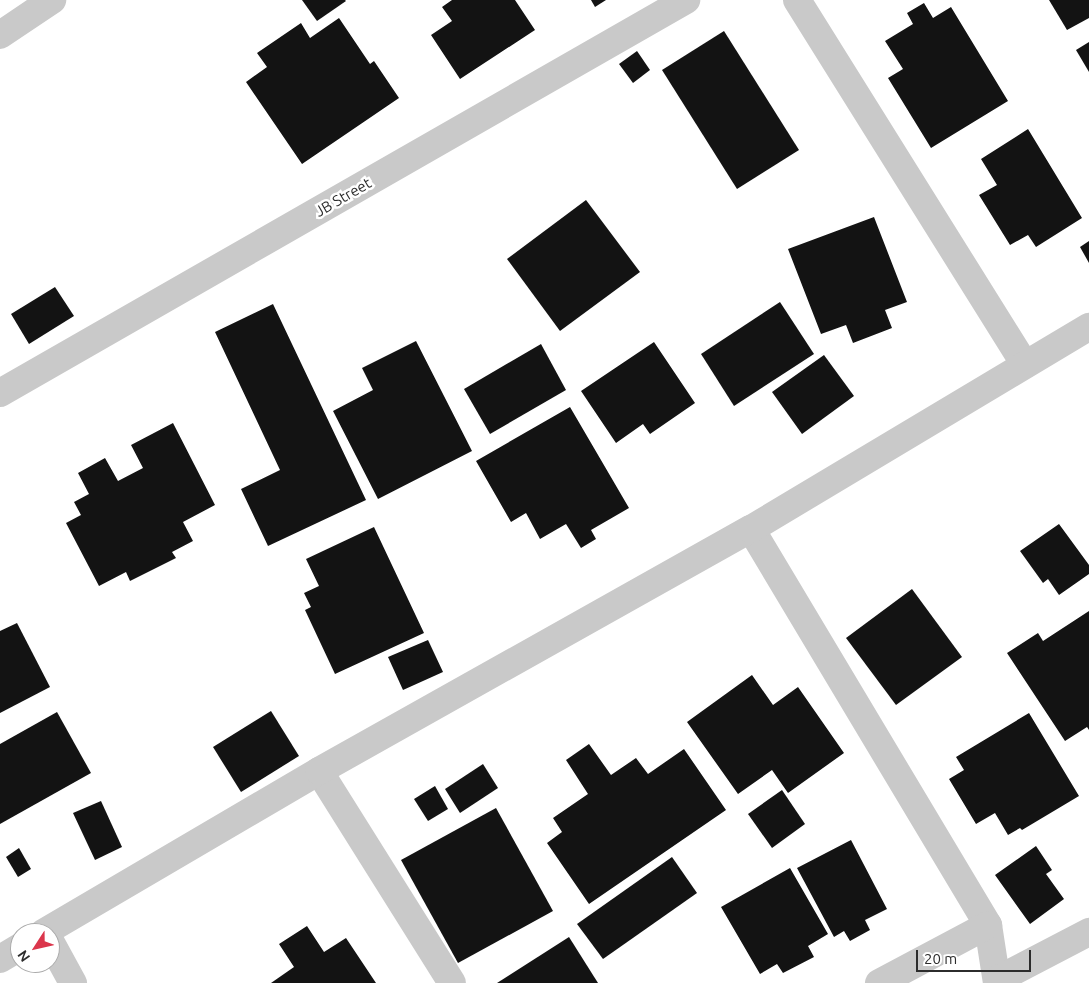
<!DOCTYPE html>
<html>
<head>
<meta charset="utf-8">
<style>
	body { margin:0 }
	#map { position:relative; width:1089px; height:983px; overflow:hidden; background:#fff; font-family:Ubuntu,sans-serif }
	div>[style] { position:absolute }
	.building>* { inset:0; background:#131313 }
	.minor>* { height:28px; margin:-14px; padding:0 14px; transform-origin:14px; border-radius:14px; background:#c9c9c9 }
	span { translate:-50% -50%; white-space:nowrap; text-align:center; line-height:1.15; -webkit-text-stroke:5px #fff; paint-order:stroke }
	.street-label { font-size:15px; color:#2c2c2c }
	.north { position:absolute; left:10px; top:923px; width:50px; height:50px; box-sizing:border-box; background:#fff; border:1px solid #ababab; border-radius:50%; rotate:235deg; font-size:14px; font-weight:700; line-height:20px; text-align:center; color:#2c2c2c }
	.north::after { content:''; display:block; margin:auto; width:18px; height:22px; background:#db364c; clip-path:polygon(50% 0,100% 100%,50% 72%,0 100%) }
	.scale { position:absolute; left:916px; top:950px; width:115px; height:22px; box-sizing:border-box; border:2px solid #2c2c2c; border-top:0; padding-left:6px; font-size:15px; line-height:18px; white-space:nowrap; color:#2c2c2c; -webkit-text-stroke:4px #fff; paint-order:stroke }
</style>
</head>
<body>
<div id="map">
	<div class="building">
		<i style="clip-path:polygon(302px 0,345px 0,346px 1px,317px 21px)"></i>
		<i style="clip-path:polygon(452px 0,515px 0,535px 30px,460px 79px,431px 35px,452px 21px,442px 7px)"></i>
		<i style="clip-path:polygon(591px 0,606px 0,595px 7px)"></i>
		<i style="clip-path:polygon(1049px 0,1089px 0,1089px 18px,1067px 30px)"></i>
		<i style="clip-path:polygon(924px 3px,933px 18px,951px 7px,1008px 101px,931px 148px,888px 78px,903px 69px,885px 41px,913px 24px,907px 13px)"></i>
		<i style="clip-path:polygon(339px 18px,370px 64px,374px 61px,399px 98px,302px 164px,246px 82px,267px 67px,257px 53px,301px 23px,310px 38px)"></i>
		<i style="clip-path:polygon(724px 31px,799px 150px,737px 189px,662px 70px)"></i>
		<i style="clip-path:polygon(1089px 42px,1089px 72px,1076px 50px)"></i>
		<i style="clip-path:polygon(637px 51px,650px 70px,633px 83px,619px 64px)"></i>
		<i style="clip-path:polygon(1028px 129px,1082px 218px,1036px 247px,1028px 235px,1010px 245px,979px 195px,997px 185px,981px 159px)"></i>
		<i style="clip-path:polygon(586px 200px,640px 272px,560px 331px,507px 259px)"></i>
		<i style="clip-path:polygon(874px 217px,907px 302px,885px 310px,892px 328px,853px 343px,846px 325px,821px 334px,788px 249px)"></i>
		<i style="clip-path:polygon(1089px 241px,1089px 263px,1080px 247px)"></i>
		<i style="clip-path:polygon(55px 287px,74px 316px,29px 344px,11px 314px)"></i>
		<i style="clip-path:polygon(780px 302px,814px 354px,734px 406px,701px 354px)"></i>
		<i style="clip-path:polygon(273px 304px,366px 500px,268px 546px,241px 489px,280px 470px,215px 332px)"></i>
		<i style="clip-path:polygon(416px 341px,472px 451px,378px 499px,333px 411px,373px 390px,362px 368px)"></i>
		<i style="clip-path:polygon(654px 342px,695px 403px,650px 434px,643px 424px,616px 443px,581px 391px)"></i>
		<i style="clip-path:polygon(541px 344px,566px 390px,490px 434px,464px 389px)"></i>
		<i style="clip-path:polygon(824px 355px,854px 396px,802px 434px,772px 392px)"></i>
		<i style="clip-path:polygon(570px 407px,629px 508px,591px 530px,596px 539px,581px 548px,566px 524px,540px 539px,526px 513px,511px 522px,476px 461px)"></i>
		<i style="clip-path:polygon(173px 423px,215px 505px,183px 522px,193px 541px,172px 552px,176px 558px,130px 581px,126px 572px,99px 586px,66px 523px,81px 515px,74px 502px,89px 494px,78px 473px,105px 458px,118px 481px,143px 468px,131px 445px)"></i>
		<i style="clip-path:polygon(1059px 524px,1089px 565px,1089px 574px,1059px 595px,1048px 579px,1043px 583px,1020px 551px)"></i>
		<i style="clip-path:polygon(374px 527px,424px 633px,335px 674px,305px 610px,311px 607px,304px 593px,319px 586px,306px 559px)"></i>
		<i style="clip-path:polygon(912px 589px,962px 657px,896px 705px,846px 638px)"></i>
		<i style="clip-path:polygon(1089px 611px,1089px 730px,1087px 727px,1065px 741px,1007px 653px,1038px 633px,1043px 641px)"></i>
		<i style="clip-path:polygon(17px 623px,50px 687px,0 713px,0 631px)"></i>
		<i style="clip-path:polygon(428px 640px,443px 672px,403px 690px,388px 657px)"></i>
		<i style="clip-path:polygon(752px 675px,773px 705px,798px 687px,844px 753px,788px 793px,772px 770px,738px 794px,687px 722px)"></i>
		<i style="clip-path:polygon(271px 711px,299px 756px,241px 792px,213px 747px)"></i>
		<i style="clip-path:polygon(57px 712px,91px 773px,0 824px,0 744px)"></i>
		<i style="clip-path:polygon(1029px 713px,1079px 796px,1022px 830px,1020px 828px,1008px 835px,995px 813px,976px 824px,949px 779px,964px 770px,956px 757px)"></i>
		<i style="clip-path:polygon(589px 744px,611px 775px,636px 758px,648px 774px,684px 749px,726px 810px,589px 904px,547px 843px,562px 832px,553px 818px,588px 794px,566px 760px)"></i>
		<i style="clip-path:polygon(483px 764px,498px 788px,460px 813px,445px 789px)"></i>
		<i style="clip-path:polygon(435px 786px,448px 809px,428px 821px,414px 799px)"></i>
		<i style="clip-path:polygon(782px 790px,805px 824px,772px 848px,748px 814px)"></i>
		<i style="clip-path:polygon(101px 801px,122px 847px,95px 860px,73px 813px)"></i>
		<i style="clip-path:polygon(496px 808px,553px 911px,458px 963px,401px 860px)"></i>
		<i style="clip-path:polygon(851px 840px,887px 909px,865px 920px,870px 930px,850px 941px,844px 931px,834px 937px,797px 868px)"></i>
		<i style="clip-path:polygon(1036px 846px,1052px 870px,1046px 874px,1064px 899px,1030px 924px,995px 875px)"></i>
		<i style="clip-path:polygon(19px 848px,31px 869px,18px 877px,6px 857px)"></i>
		<i style="clip-path:polygon(672px 857px,697px 893px,603px 959px,577px 924px)"></i>
		<i style="clip-path:polygon(790px 868px,828px 934px,808px 946px,814px 957px,783px 973px,777px 964px,760px 974px,721px 907px)"></i>
		<i style="clip-path:polygon(307px 926px,324px 952px,346px 938px,376px 983px,271px 983px,294px 967px,279px 944px)"></i>
		<i style="clip-path:polygon(569px 937px,598px 983px,497px 983px)"></i>
	</div>
	<div class="minor">
		<i style="left:797px;top:0;width:430px;rotate:58deg"></i>
		<i style="left:0;top:35px;width:63px;rotate:-33.9deg"></i>
		<i style="left:0;top:393px;width:791px;rotate:-29.81deg"></i>
		<i style="left:751px;top:529px;width:462px;rotate:59.1deg"></i>
		<i style="left:988px;top:925px;width:59px;rotate:81.2deg"></i>
		<i style="left:319px;top:771px;width:250px;rotate:57.9deg"></i>
		<i style="left:43px;top:933px;width:320px;rotate:-30.4deg"></i>
		<i style="left:319px;top:771px;width:495px;rotate:-29.3deg"></i>
		<i style="left:751px;top:529px;width:394px;rotate:-30.9deg"></i>
		<i style="left:50px;top:941px;width:48px;rotate:61.3deg"></i>
		<i style="left:0;top:959px;width:23px;rotate:-31deg"></i>
		<i style="left:997px;top:980px;width:104px;rotate:-27.6deg"></i>
		<i style="left:879px;top:983px;width:123px;rotate:-28deg"></i>
	</div>
	<div class="street-label">
		<span style="left:343px;top:197px;rotate:-30deg">JB Street</span>
	</div>
	<div class="north">N</div>
	<div class="scale">20 m</div>
</div>
</body>
</html>
